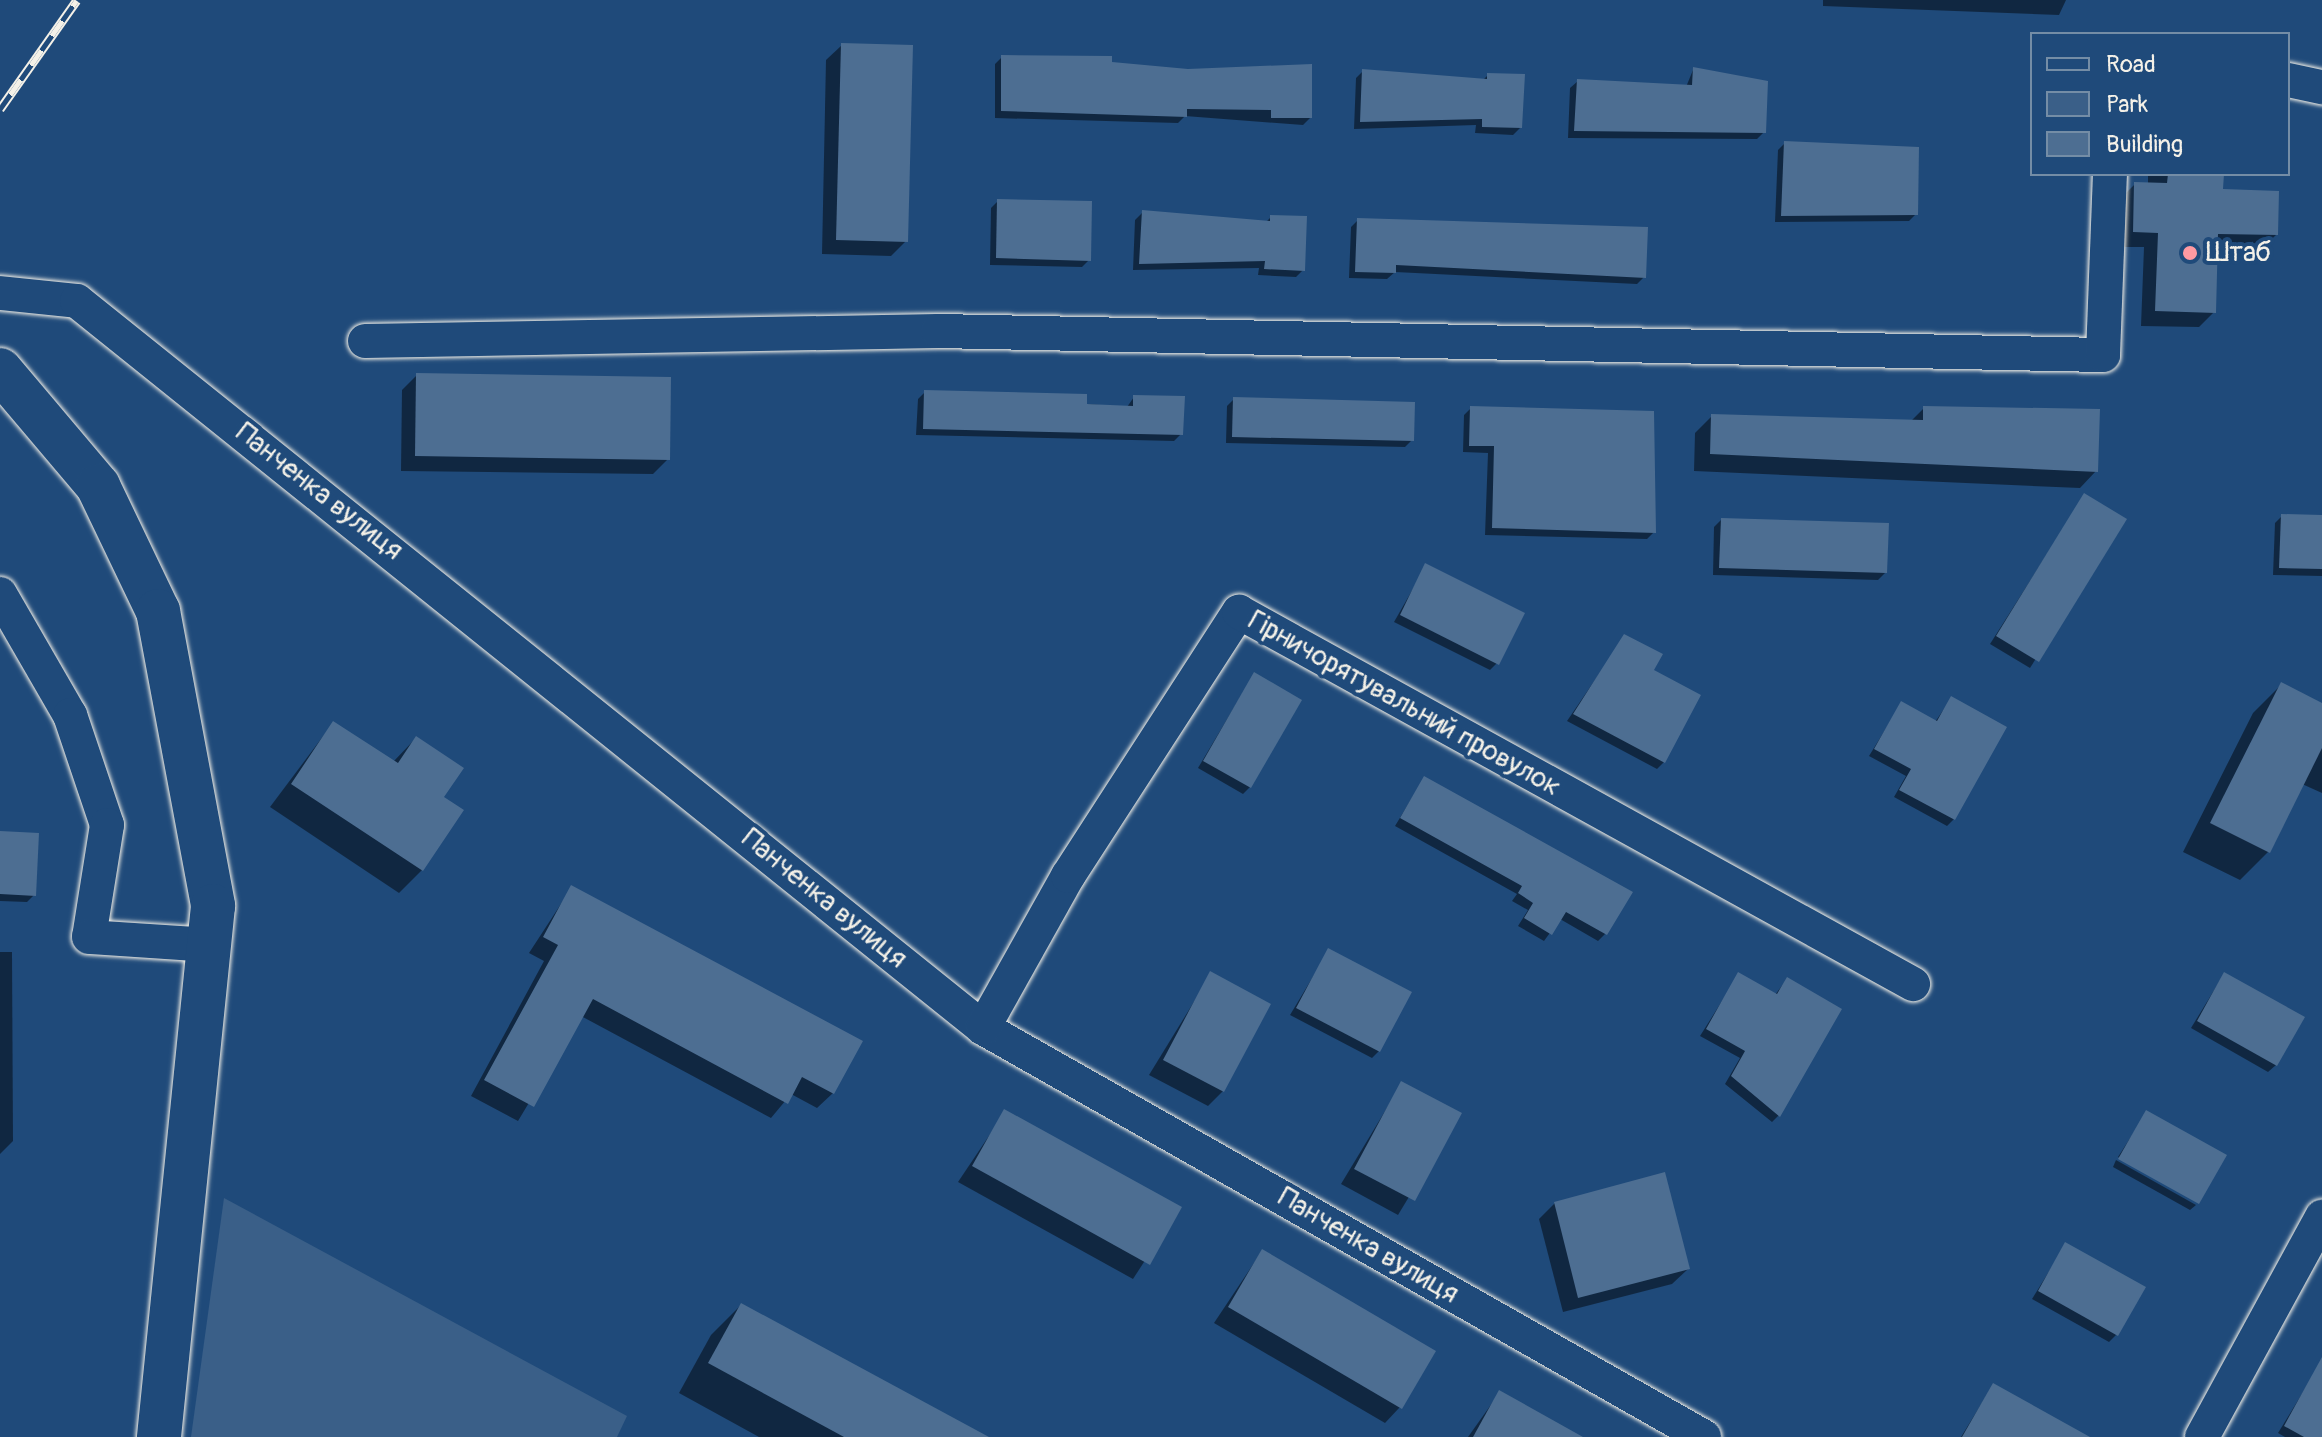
<!DOCTYPE html>
<html>
<head>
<meta charset="utf-8">
<style>
	body { margin:0 }
	#map { position:relative; width:2322px; height:1437px; overflow:hidden; background:#1f4a7a; font-family:Pangolin,sans-serif }
	div>[style] { position:absolute }
	.green>* { inset:0; background:#3a5f88 }
	.shadow>* { inset:0; background:#0007 }
	.building>* { inset:0; background:#4d6e92 }
	.roads { filter:drop-shadow(0 0 2px #f4f1e8) drop-shadow(0 0 2px #f4f1e8) }
	.street>* { height:34px; margin:-17px; padding:0 17px; transform-origin:17px; border-radius:17px; background:#1f4a7a }
	.secondary>* { height:44px; margin:-22px; padding:0 22px; transform-origin:22px; border-radius:22px; background:#1f4a7a }
	.rail>* { height:9px; margin-top:-4.5px; transform-origin:0; background:repeating-linear-gradient(90deg,#1f4a7a 0 18px,#f4f1e8 0 36px); box-sizing:border-box; border-block:2px solid #f4f1e8 }
	.dots>* { width:22px; height:22px; translate:-50% -50%; box-sizing:border-box; border:4px solid #1f4a7a; border-radius:50% }
	span { translate:-50% -50%; white-space:nowrap; text-align:center; line-height:1.15; -webkit-text-stroke:8px #1f4a7a; paint-order:stroke }
	.poi-label { font-size:28px; color:#f4f1e8 }
	.left { translate:0 -50%; text-align:left }
	.street-label { font-size:28px; color:#f4f1e8 }
	.legend { position:absolute; left:2030px; top:32px; width:260px; height:144px; box-sizing:border-box; background:#1f4a7a; border:2px solid #748da6; margin:0; padding:10px 14px; list-style:none; font-size:24px; color:#f4f1e8 }
	.legend li { display:flex; align-items:center; gap:16px; height:40px }
	.legend b { width:40px; border:2px solid #748da6 }
</style>
</head>
<body>
<div id="map">
	<div class="green">
		<i style="clip-path:polygon(224px 1198px,627px 1416px,617px 1437px,191px 1437px)"></i>
	</div>
	<div class="shadow">
		<i style="clip-path:polygon(1823px 0,2066px 0,2059px 15px,1823px 6px)"></i>
		<i style="clip-path:polygon(842px 45px,906px 241px,891px 256px,822px 254px,826px 60px)"></i>
		<i style="clip-path:polygon(1002px 57px,1110px 64px,1310px 118px,1303px 125px,1185px 116px,1178px 123px,995px 118px,995px 64px)"></i>
		<i style="clip-path:polygon(1693px 70px,1764px 132px,1757px 139px,1568px 138px,1570px 88px,1578px 81px,1686px 87px)"></i>
		<i style="clip-path:polygon(1363px 71px,1482px 81px,1488px 75px,1520px 128px,1513px 135px,1475px 133px,1476px 125px,1354px 129px,1356px 78px)"></i>
		<i style="clip-path:polygon(1785px 143px,1916px 214px,1909px 221px,1775px 222px,1778px 150px)"></i>
		<i style="clip-path:polygon(2148px 174px,2222px 174px,2221px 191px,2276px 235px,2260px 250px,2216px 249px,2214px 312px,2199px 327px,2141px 326px,2144px 247px,2118px 247px,2120px 199px,2135px 184px,2148px 185px)"></i>
		<i style="clip-path:polygon(998px 201px,1089px 260px,1082px 267px,990px 265px,991px 208px)"></i>
		<i style="clip-path:polygon(1142px 213px,1265px 223px,1271px 217px,1303px 270px,1296px 277px,1258px 275px,1259px 268px,1133px 270px,1135px 220px)"></i>
		<i style="clip-path:polygon(1358px 220px,1644px 277px,1637px 284px,1395px 272px,1387px 279px,1349px 278px,1351px 227px)"></i>
		<i style="clip-path:polygon(417px 375px,668px 459px,653px 474px,401px 471px,402px 390px)"></i>
		<i style="clip-path:polygon(925px 392px,1127px 407px,1134px 397px,1181px 434px,1174px 441px,916px 435px,918px 399px)"></i>
		<i style="clip-path:polygon(1234px 399px,1412px 440px,1405px 447px,1226px 443px,1227px 406px)"></i>
		<i style="clip-path:polygon(1471px 408px,1654px 532px,1647px 539px,1485px 535px,1488px 453px,1463px 452px,1464px 415px)"></i>
		<i style="clip-path:polygon(1924px 408px,2096px 471px,2080px 488px,1694px 471px,1695px 433px,1712px 416px,1910px 422px)"></i>
		<i style="clip-path:polygon(2084px 496px,2124px 520px,2030px 668px,1990px 644px)"></i>
		<i style="clip-path:polygon(2282px 516px,2322px 517px,2322px 576px,2273px 575px,2275px 523px)"></i>
		<i style="clip-path:polygon(1721px 520px,1885px 573px,1878px 580px,1713px 575px,1714px 527px)"></i>
		<i style="clip-path:polygon(1426px 566px,1497px 663px,1490px 670px,1394px 622px)"></i>
		<i style="clip-path:polygon(1625px 636px,1651px 671px,1664px 762px,1657px 769px,1567px 721px)"></i>
		<i style="clip-path:polygon(1254px 674px,1250px 787px,1243px 794px,1198px 768px)"></i>
		<i style="clip-path:polygon(2281px 685px,2322px 705px,2322px 793px,2302px 784px,2268px 852px,2240px 880px,2183px 852px,2253px 713px)"></i>
		<i style="clip-path:polygon(1951px 699px,1954px 819px,1947px 826px,1894px 797px,1906px 776px,1869px 756px,1901px 704px,1935px 722px)"></i>
		<i style="clip-path:polygon(333px 723px,393px 762px,416px 738px,442px 798px,422px 870px,399px 893px,270px 807px)"></i>
		<i style="clip-path:polygon(1424px 778px,1630px 893px,1605px 934px,1598px 941px,1560px 919px,1544px 941px,1518px 926px,1528px 910px,1512px 901px,1517px 894px,1395px 826px)"></i>
		<i style="clip-path:polygon(0 833px,34px 895px,27px 902px,0 901px)"></i>
		<i style="clip-path:polygon(572px 887px,833px 1093px,817px 1108px,791px 1094px,771px 1118px,581px 1016px,518px 1121px,471px 1096px,544px 961px,529px 953px)"></i>
		<i style="clip-path:polygon(1329px 950px,1379px 1051px,1372px 1058px,1290px 1015px)"></i>
		<i style="clip-path:polygon(0 952px,12px 952px,13px 1141px,0 1154px)"></i>
		<i style="clip-path:polygon(1211px 974px,1223px 1091px,1208px 1106px,1149px 1075px)"></i>
		<i style="clip-path:polygon(1739px 974px,1775px 995px,1787px 979px,1779px 1115px,1772px 1122px,1725px 1084px,1740px 1058px,1700px 1036px)"></i>
		<i style="clip-path:polygon(2224px 974px,2276px 1065px,2268px 1072px,2191px 1028px)"></i>
		<i style="clip-path:polygon(1402px 1083px,1459px 1114px,1398px 1215px,1341px 1184px)"></i>
		<i style="clip-path:polygon(1005px 1112px,1179px 1208px,1133px 1279px,958px 1182px)"></i>
		<i style="clip-path:polygon(2147px 1112px,2198px 1201px,2118px 1157px)"></i>
		<i style="clip-path:polygon(2116px 1160px,2196px 1205px,2190px 1210px,2113px 1167px)"></i>
		<i style="clip-path:polygon(1555px 1203px,1688px 1269px,1672px 1284px,1563px 1312px,1539px 1219px)"></i>
		<i style="clip-path:polygon(2066px 1244px,2116px 1335px,2109px 1342px,2032px 1299px)"></i>
		<i style="clip-path:polygon(1262px 1251px,1400px 1407px,1385px 1423px,1214px 1323px)"></i>
		<i style="clip-path:polygon(741px 1305px,985px 1437px,759px 1437px,679px 1393px,711px 1335px)"></i>
		<i style="clip-path:polygon(2311px 1379px,2322px 1385px,2322px 1437px,2285px 1437px,2278px 1433px)"></i>
		<i style="clip-path:polygon(1993px 1385px,2066px 1437px,1961px 1437px)"></i>
		<i style="clip-path:polygon(1500px 1392px,1579px 1437px,1468px 1437px)"></i>
	</div>
	<div class="building">
		<i style="clip-path:polygon(841px 43px,913px 45px,908px 242px,836px 240px)"></i>
		<i style="clip-path:polygon(1001px 55px,1112px 56px,1112px 62px,1188px 69px,1312px 64px,1312px 118px,1271px 118px,1271px 110px,1187px 109px,1187px 117px,1001px 111px)"></i>
		<i style="clip-path:polygon(1693px 67px,1768px 81px,1766px 133px,1574px 131px,1577px 79px,1692px 85px)"></i>
		<i style="clip-path:polygon(1362px 69px,1487px 79px,1487px 73px,1525px 74px,1522px 128px,1482px 127px,1482px 119px,1360px 122px)"></i>
		<i style="clip-path:polygon(1784px 141px,1919px 147px,1918px 215px,1781px 216px)"></i>
		<i style="clip-path:polygon(2168px 174px,2224px 174px,2223px 189px,2279px 191px,2278px 235px,2218px 234px,2216px 313px,2155px 311px,2158px 233px,2133px 232px,2134px 182px,2167px 183px)"></i>
		<i style="clip-path:polygon(997px 199px,1092px 201px,1091px 261px,996px 258px)"></i>
		<i style="clip-path:polygon(1142px 210px,1270px 221px,1270px 215px,1307px 216px,1305px 271px,1264px 269px,1265px 261px,1139px 264px)"></i>
		<i style="clip-path:polygon(1357px 218px,1648px 227px,1646px 278px,1396px 265px,1396px 273px,1355px 272px)"></i>
		<i style="clip-path:polygon(416px 373px,671px 377px,670px 460px,415px 456px)"></i>
		<i style="clip-path:polygon(924px 390px,1087px 394px,1087px 404px,1133px 406px,1133px 395px,1185px 396px,1183px 435px,923px 429px)"></i>
		<i style="clip-path:polygon(1233px 397px,1415px 402px,1414px 441px,1232px 437px)"></i>
		<i style="clip-path:polygon(1470px 406px,1654px 411px,1656px 533px,1492px 528px,1494px 446px,1469px 446px)"></i>
		<i style="clip-path:polygon(1923px 406px,2100px 409px,2098px 472px,1710px 454px,1711px 414px,1923px 420px)"></i>
		<i style="clip-path:polygon(2084px 493px,2127px 519px,2039px 662px,1996px 636px)"></i>
		<i style="clip-path:polygon(2281px 514px,2322px 515px,2322px 569px,2279px 568px)"></i>
		<i style="clip-path:polygon(1721px 518px,1889px 523px,1887px 573px,1719px 568px)"></i>
		<i style="clip-path:polygon(1425px 563px,1525px 613px,1499px 665px,1400px 615px)"></i>
		<i style="clip-path:polygon(1624px 634px,1663px 654px,1654px 670px,1701px 695px,1665px 763px,1573px 714px)"></i>
		<i style="clip-path:polygon(1254px 672px,1302px 700px,1251px 788px,1203px 761px)"></i>
		<i style="clip-path:polygon(2281px 682px,2322px 703px,2322px 748px,2270px 853px,2210px 823px)"></i>
		<i style="clip-path:polygon(1951px 696px,2007px 727px,1955px 820px,1899px 790px,1911px 769px,1874px 749px,1901px 701px,1937px 721px)"></i>
		<i style="clip-path:polygon(333px 721px,398px 763px,416px 736px,464px 768px,444px 797px,464px 810px,423px 871px,291px 784px)"></i>
		<i style="clip-path:polygon(1424px 776px,1633px 892px,1607px 935px,1566px 912px,1552px 935px,1524px 918px,1533px 903px,1518px 893px,1522px 886px,1400px 818px)"></i>
		<i style="clip-path:polygon(0 831px,39px 833px,36px 896px,0 894px)"></i>
		<i style="clip-path:polygon(571px 885px,863px 1041px,834px 1094px,802px 1077px,788px 1104px,593px 999px,534px 1107px,484px 1080px,558px 945px,543px 937px)"></i>
		<i style="clip-path:polygon(1328px 948px,1412px 992px,1380px 1052px,1296px 1008px)"></i>
		<i style="clip-path:polygon(1210px 971px,1271px 1004px,1224px 1092px,1163px 1060px)"></i>
		<i style="clip-path:polygon(1738px 972px,1777px 994px,1787px 977px,1842px 1009px,1780px 1117px,1731px 1076px,1745px 1051px,1706px 1029px)"></i>
		<i style="clip-path:polygon(2224px 972px,2305px 1017px,2277px 1066px,2197px 1021px)"></i>
		<i style="clip-path:polygon(1401px 1081px,1462px 1113px,1415px 1201px,1354px 1169px)"></i>
		<i style="clip-path:polygon(1004px 1109px,1182px 1207px,1150px 1265px,972px 1166px)"></i>
		<i style="clip-path:polygon(2146px 1110px,2227px 1155px,2199px 1204px,2118px 1159px)"></i>
		<i style="clip-path:polygon(1665px 1172px,1690px 1269px,1578px 1298px,1554px 1202px)"></i>
		<i style="clip-path:polygon(2065px 1242px,2146px 1287px,2118px 1336px,2038px 1291px)"></i>
		<i style="clip-path:polygon(1262px 1249px,1436px 1351px,1402px 1409px,1228px 1307px)"></i>
		<i style="clip-path:polygon(741px 1303px,989px 1437px,844px 1437px,708px 1363px)"></i>
		<i style="clip-path:polygon(2322px 1357px,2322px 1437px,2304px 1437px,2284px 1426px)"></i>
		<i style="clip-path:polygon(1993px 1383px,2090px 1437px,1962px 1437px)"></i>
		<i style="clip-path:polygon(1499px 1390px,1583px 1437px,1473px 1437px)"></i>
	</div>
	<div class="roads">
		<div class="street">
			<i style="left:2288px;top:80px;width:35px;rotate:12deg"></i>
			<i style="left:0;top:293px;width:77px;rotate:5.9deg"></i>
			<i style="left:77px;top:301px;width:1162px;rotate:38.74deg"></i>
			<i style="left:983px;top:1028px;width:829px;rotate:29.56deg"></i>
			<i style="left:365px;top:341px;width:573px;rotate:-1deg"></i>
			<i style="left:938px;top:331px;width:1165px;rotate:1.18deg"></i>
			<i style="left:2103px;top:355px;width:181px;rotate:-87.8deg"></i>
			<i style="left:0;top:594px;width:140px;rotate:60deg"></i>
			<i style="left:70px;top:715px;width:116px;rotate:71.4deg"></i>
			<i style="left:107px;top:825px;width:113px;rotate:99.1deg"></i>
			<i style="left:89px;top:937px;width:120px;rotate:3.8deg"></i>
			<i style="left:983px;top:1028px;width:174px;rotate:-60.8deg"></i>
			<i style="left:1068px;top:876px;width:315px;rotate:-57.1deg"></i>
			<i style="left:1239px;top:612px;width:770px;rotate:28.9deg"></i>
			<i style="left:2202px;top:1437px;width:251px;rotate:-61.4deg"></i>
		</div>
		<div class="secondary">
			<i style="left:0;top:370px;width:152px;rotate:49.8deg"></i>
			<i style="left:98px;top:486px;width:139px;rotate:64.4deg"></i>
			<i style="left:158px;top:611px;width:300px;rotate:79.4deg"></i>
			<i style="left:213px;top:906px;width:534px;rotate:95.81deg"></i>
		</div>
	</div>
	<div class="rail">
		<i style="left:0;top:109px;width:133px;rotate:-54.8deg"></i>
	</div>
	<div class="dots">
		<i style="left:2190px;top:253px;background:#ff9aa2"></i>
	</div>
	<div class="poi-label">
		<span class="left" style="left:2206px;top:253px">Штаб</span>
	</div>
	<div class="street-label">
		<span style="left:319px;top:492px;rotate:38deg">Панченка вулиця</span>
		<span style="left:1404px;top:704px;rotate:29deg">Гірничорятувальний провулок</span>
		<span style="left:824px;top:899px;rotate:39deg">Панченка вулиця</span>
		<span style="left:1368px;top:1246px;rotate:30deg">Панченка вулиця</span>
	</div>
	<ul class="legend">
	<li><b style="height:10px;background:#1f4a7a"></b>Road</li>
	<li><b style="height:22px;background:#3a5f88"></b>Park</li>
	<li><b style="height:22px;background:#4d6e92"></b>Building</li>
	</ul>
</div>
</body>
</html>
